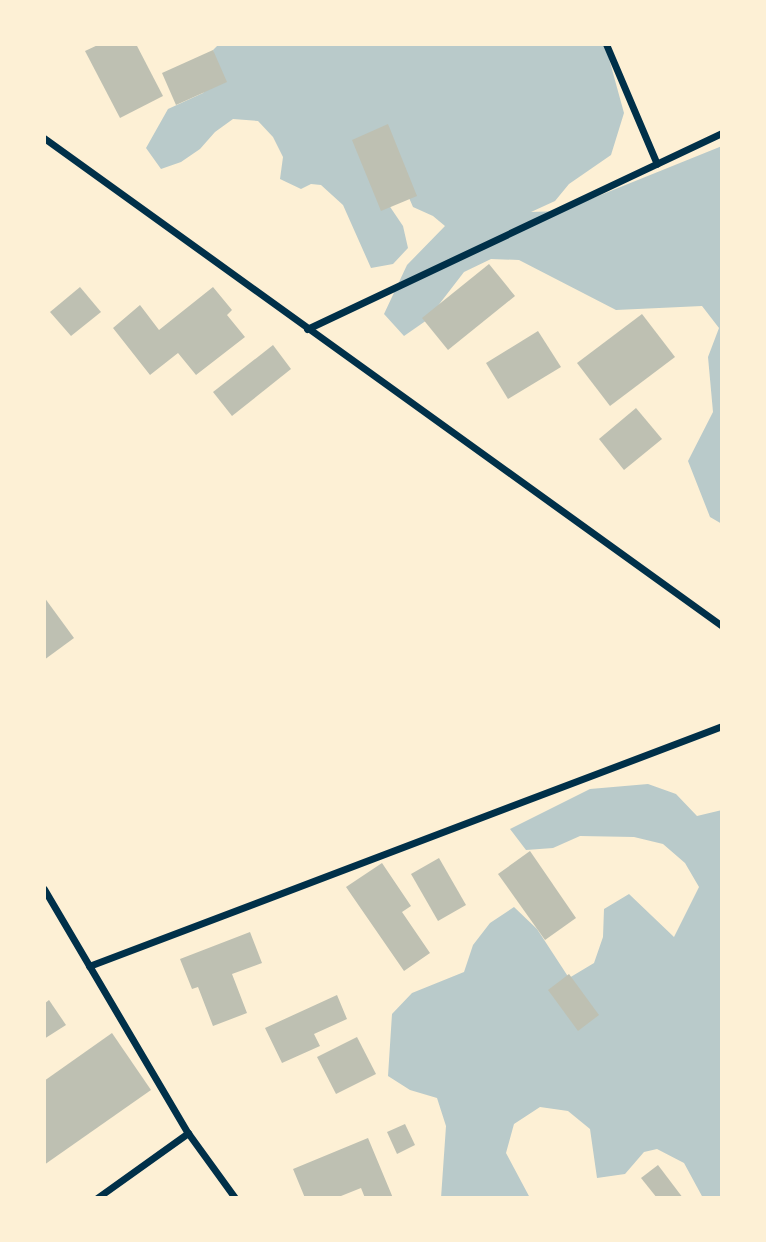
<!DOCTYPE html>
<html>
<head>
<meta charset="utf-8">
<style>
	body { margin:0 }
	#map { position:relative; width:766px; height:1242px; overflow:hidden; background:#fdf0d5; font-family:Raleway,sans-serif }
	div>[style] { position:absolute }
	.green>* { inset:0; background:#b9caca }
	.building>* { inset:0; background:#bec0b2 }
	.minor>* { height:7px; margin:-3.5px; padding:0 3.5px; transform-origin:3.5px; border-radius:3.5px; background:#003049 }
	span { translate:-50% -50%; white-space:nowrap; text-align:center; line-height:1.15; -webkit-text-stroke:5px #fdf0d5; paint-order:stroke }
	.frame { position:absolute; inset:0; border:46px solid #fdf0d5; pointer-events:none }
</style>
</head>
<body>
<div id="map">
	<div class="green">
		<i style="clip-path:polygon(219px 44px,605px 44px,624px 113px,611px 155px,569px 184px,555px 201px,531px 212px,561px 211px,722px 146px,722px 524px,710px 517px,688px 461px,713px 412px,708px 357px,719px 328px,702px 306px,616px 310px,519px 260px,491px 259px,464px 272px,427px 320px,404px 336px,384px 314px,407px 265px,445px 226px,433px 216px,413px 207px,387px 147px,378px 189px,403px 226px,408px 248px,393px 264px,371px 268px,343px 205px,321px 185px,311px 184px,301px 189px,280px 179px,283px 157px,273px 137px,258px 121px,233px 119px,215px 132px,200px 149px,181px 162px,161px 169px,146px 148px,168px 109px,203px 93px,217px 76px,213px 50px)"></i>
		<i style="clip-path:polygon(648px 784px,676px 794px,697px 816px,722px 810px,722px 1198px,703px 1198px,684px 1163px,657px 1149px,644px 1152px,625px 1174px,597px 1178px,590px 1129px,568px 1111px,540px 1107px,514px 1124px,506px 1153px,530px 1198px,441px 1198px,446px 1126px,437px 1098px,410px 1090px,388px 1076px,392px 1014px,412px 993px,464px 972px,473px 945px,490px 923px,514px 907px,537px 929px,569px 978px,594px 963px,603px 937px,604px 909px,629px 894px,674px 937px,699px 887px,685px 863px,663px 844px,634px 837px,580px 836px,553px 848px,526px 850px,510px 829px,590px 789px)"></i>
	</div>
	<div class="building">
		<i style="clip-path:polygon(100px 44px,136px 44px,163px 96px,120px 118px,85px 51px)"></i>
		<i style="clip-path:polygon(213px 50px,227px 82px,176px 105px,162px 73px)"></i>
		<i style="clip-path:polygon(388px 124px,417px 196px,381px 211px,352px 140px)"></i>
		<i style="clip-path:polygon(489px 264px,515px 296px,448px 350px,422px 318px)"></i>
		<i style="clip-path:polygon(80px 287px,101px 312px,71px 336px,50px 312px)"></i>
		<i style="clip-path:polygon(213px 287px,232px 310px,227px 315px,245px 337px,196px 375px,178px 353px,150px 375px,113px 328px,140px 305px,159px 330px)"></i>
		<i style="clip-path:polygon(642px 314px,675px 357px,610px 406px,577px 363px)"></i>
		<i style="clip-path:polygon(538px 331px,561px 367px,508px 399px,486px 363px)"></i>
		<i style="clip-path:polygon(273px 345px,291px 369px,232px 416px,213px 392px)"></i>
		<i style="clip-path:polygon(636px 408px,662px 439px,624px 470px,599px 439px)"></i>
		<i style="clip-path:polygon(44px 597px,74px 638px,44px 660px)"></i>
		<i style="clip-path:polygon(530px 851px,576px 918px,545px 940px,498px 874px)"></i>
		<i style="clip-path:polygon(439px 858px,466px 905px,438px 921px,411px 874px)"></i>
		<i style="clip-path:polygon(382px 863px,411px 906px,402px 912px,430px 953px,404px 971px,346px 887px)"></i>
		<i style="clip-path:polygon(250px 932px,262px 963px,232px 974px,247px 1013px,213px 1026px,198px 987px,192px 989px,180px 959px)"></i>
		<i style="clip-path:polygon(569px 974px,599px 1015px,578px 1031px,548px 990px)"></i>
		<i style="clip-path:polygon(337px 995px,347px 1019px,314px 1034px,320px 1046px,282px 1063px,265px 1028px)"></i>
		<i style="clip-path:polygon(49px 1000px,66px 1025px,44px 1039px,44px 1004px)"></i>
		<i style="clip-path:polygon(112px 1033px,151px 1090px,44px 1165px,44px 1081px)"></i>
		<i style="clip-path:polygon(357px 1037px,376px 1074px,336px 1094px,317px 1057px)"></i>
		<i style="clip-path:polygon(405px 1124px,415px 1145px,397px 1154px,387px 1132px)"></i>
		<i style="clip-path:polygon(368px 1138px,393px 1198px,365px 1198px,361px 1188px,336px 1198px,305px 1198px,293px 1169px)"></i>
		<i style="clip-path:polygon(658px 1165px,683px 1198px,657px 1198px,641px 1178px)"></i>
	</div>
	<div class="minor">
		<i style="left:606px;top:44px;width:130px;rotate:67deg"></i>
		<i style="left:44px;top:138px;width:835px;rotate:35.74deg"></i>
		<i style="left:307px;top:329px;width:459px;rotate:-25.3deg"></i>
		<i style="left:44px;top:889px;width:283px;rotate:59.5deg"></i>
		<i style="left:188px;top:1133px;width:80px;rotate:54.1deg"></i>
		<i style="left:89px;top:966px;width:677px;rotate:-20.76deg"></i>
		<i style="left:97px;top:1198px;width:112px;rotate:-35.5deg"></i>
	</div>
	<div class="frame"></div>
</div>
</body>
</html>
